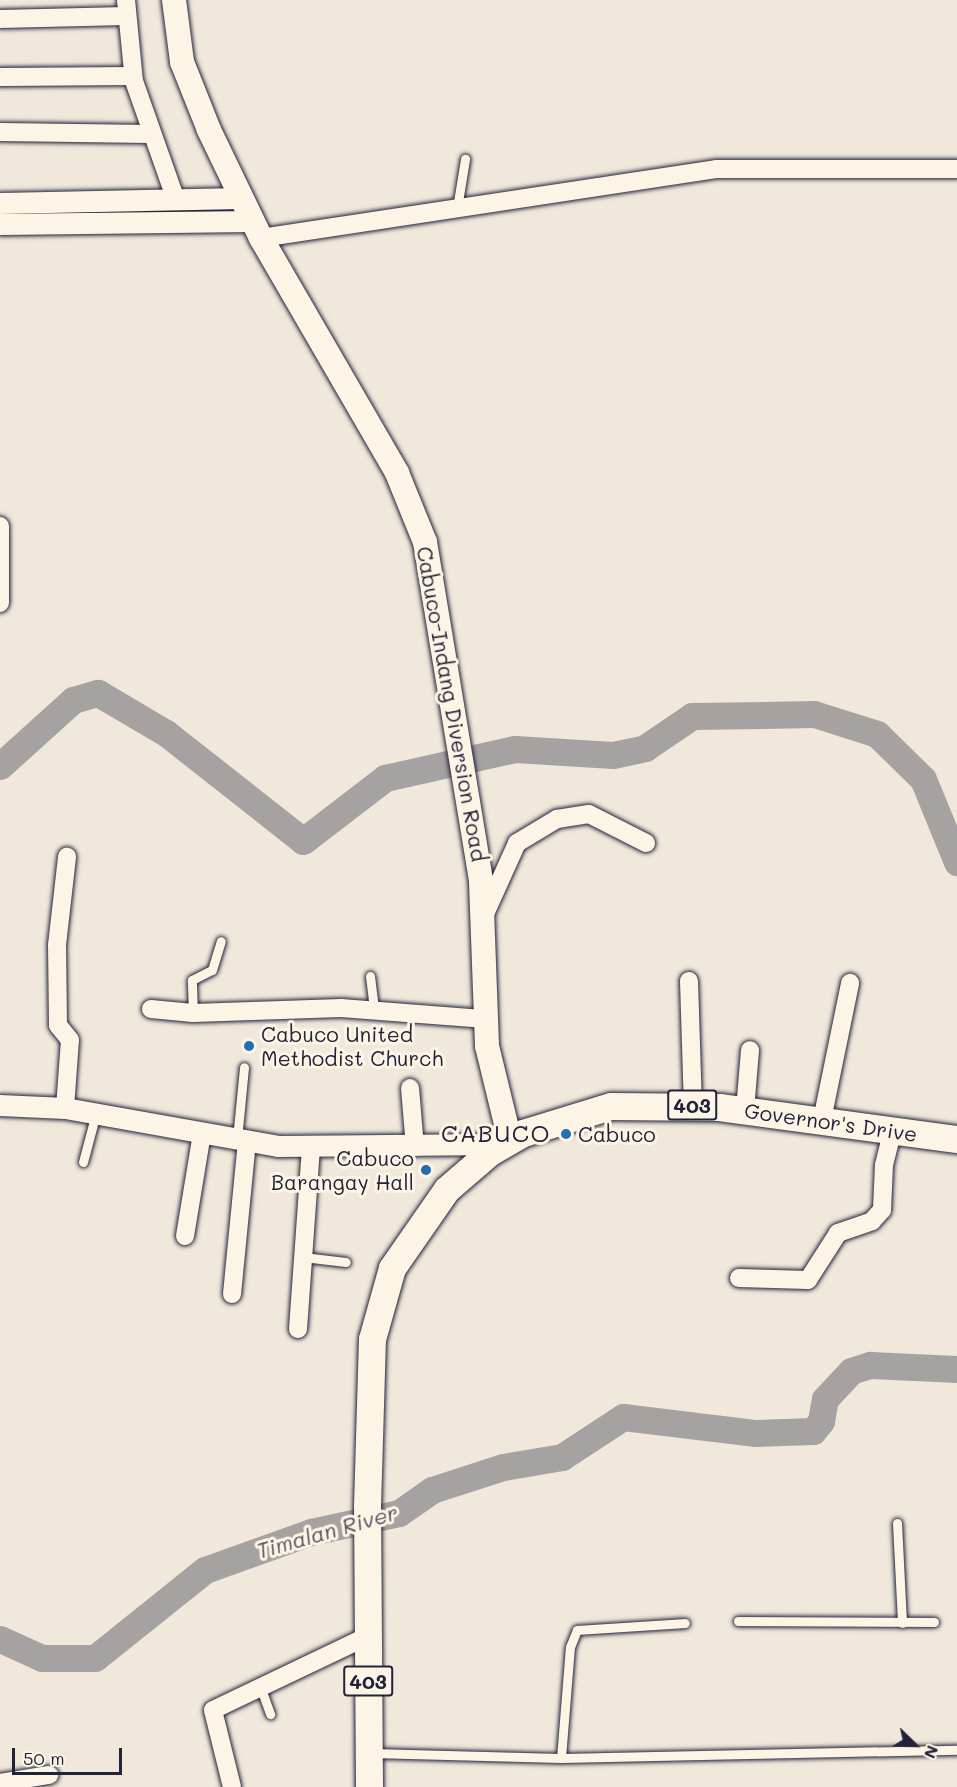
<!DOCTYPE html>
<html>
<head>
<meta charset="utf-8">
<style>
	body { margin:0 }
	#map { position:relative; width:957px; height:1787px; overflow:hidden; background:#efe8db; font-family:Mali,sans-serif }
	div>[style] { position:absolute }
	.river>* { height:27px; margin:-13.5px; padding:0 13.5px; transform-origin:13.5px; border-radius:13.5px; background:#a6a2a2 }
	.roads { filter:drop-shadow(0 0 2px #22223b) drop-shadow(0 0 2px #22223b) }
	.service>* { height:9px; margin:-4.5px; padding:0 4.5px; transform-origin:4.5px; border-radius:4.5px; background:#fcf5e5 }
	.minor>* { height:18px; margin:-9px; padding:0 9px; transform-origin:9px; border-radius:9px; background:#fcf5e5 }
	.tertiary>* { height:21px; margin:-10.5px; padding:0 10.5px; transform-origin:10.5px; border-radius:10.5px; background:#fcf5e5 }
	.secondary>* { height:24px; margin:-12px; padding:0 12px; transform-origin:12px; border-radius:12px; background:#fcf5e5 }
	.primary>* { height:27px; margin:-13.5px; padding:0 13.5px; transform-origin:13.5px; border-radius:13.5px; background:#fcf5e5 }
	.dots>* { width:16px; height:16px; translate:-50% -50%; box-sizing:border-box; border:3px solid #fcf5e5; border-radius:50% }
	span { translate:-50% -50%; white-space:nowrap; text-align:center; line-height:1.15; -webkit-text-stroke:6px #fcf5e5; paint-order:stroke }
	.shield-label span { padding:2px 4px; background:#fcf5e5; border:2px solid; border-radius:4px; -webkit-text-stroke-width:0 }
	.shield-label { font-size:20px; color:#22223b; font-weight:700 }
	.street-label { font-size:21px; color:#22223b }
	.poi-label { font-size:21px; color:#22223b }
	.left { translate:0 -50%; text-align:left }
	.right { translate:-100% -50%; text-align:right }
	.water-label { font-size:22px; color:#575564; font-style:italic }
	.quarter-label { font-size:24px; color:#22223b; letter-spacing:1.5px }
	.north { position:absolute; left:885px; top:1715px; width:60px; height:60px; -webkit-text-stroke:4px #fcf5e5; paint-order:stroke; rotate:113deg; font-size:16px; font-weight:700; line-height:24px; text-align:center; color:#22223b }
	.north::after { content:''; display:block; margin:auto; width:21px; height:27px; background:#22223b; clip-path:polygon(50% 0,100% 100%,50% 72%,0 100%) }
	.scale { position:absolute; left:12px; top:1748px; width:110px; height:27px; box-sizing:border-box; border:3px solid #22223b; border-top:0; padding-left:8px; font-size:18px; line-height:21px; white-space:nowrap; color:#22223b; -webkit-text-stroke:4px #fcf5e5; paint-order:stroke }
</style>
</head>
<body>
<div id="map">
	<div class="river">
		<i style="left:0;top:766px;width:98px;rotate:-42.1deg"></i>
		<i style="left:73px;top:700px;width:26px;rotate:-16deg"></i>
		<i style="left:98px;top:693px;width:79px;rotate:30.5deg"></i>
		<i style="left:166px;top:733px;width:174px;rotate:38.2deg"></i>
		<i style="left:303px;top:841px;width:103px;rotate:-37.5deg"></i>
		<i style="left:385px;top:778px;width:133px;rotate:-12.6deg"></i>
		<i style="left:515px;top:749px;width:98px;rotate:3.5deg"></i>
		<i style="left:613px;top:755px;width:33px;rotate:-12deg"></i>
		<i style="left:645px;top:748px;width:57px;rotate:-34.2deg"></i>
		<i style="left:692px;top:716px;width:122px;rotate:-0.9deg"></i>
		<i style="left:814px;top:714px;width:66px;rotate:17.6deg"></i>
		<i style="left:877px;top:734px;width:64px;rotate:44.4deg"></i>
		<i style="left:923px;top:779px;width:90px;rotate:67.7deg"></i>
		<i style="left:0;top:1639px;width:46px;rotate:24.3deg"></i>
		<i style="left:42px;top:1658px;width:53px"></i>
		<i style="left:95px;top:1658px;width:141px;rotate:-38.7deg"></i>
		<i style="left:205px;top:1570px;width:113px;rotate:-19.7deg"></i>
		<i style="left:311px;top:1532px;width:90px;rotate:-12.2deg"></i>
		<i style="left:399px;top:1513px;width:40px;rotate:-34.9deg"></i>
		<i style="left:432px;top:1490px;width:75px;rotate:-17.9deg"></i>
		<i style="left:503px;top:1467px;width:60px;rotate:-9.6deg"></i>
		<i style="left:562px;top:1457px;width:73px;rotate:-33.3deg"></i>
		<i style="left:623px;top:1417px;width:134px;rotate:6.9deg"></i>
		<i style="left:756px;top:1433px;width:57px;rotate:-2deg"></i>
		<i style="left:813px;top:1431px;width:13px;rotate:-51deg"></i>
		<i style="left:821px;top:1421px;width:22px;rotate:-80deg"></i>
		<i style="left:825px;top:1399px;width:38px;rotate:-47deg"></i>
		<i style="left:851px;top:1371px;width:20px;rotate:-18deg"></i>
		<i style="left:870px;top:1365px;width:87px;rotate:2.6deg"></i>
	</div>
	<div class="roads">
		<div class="service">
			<i style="left:457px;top:208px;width:50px;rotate:-80.7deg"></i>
			<i style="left:370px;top:976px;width:34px;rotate:83deg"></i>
			<i style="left:193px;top:1013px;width:33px;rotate:-92deg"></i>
			<i style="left:192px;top:980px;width:22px;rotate:-27deg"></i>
			<i style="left:212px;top:970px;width:30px;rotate:-73deg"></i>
			<i style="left:237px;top:1139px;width:72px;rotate:-84.4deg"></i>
			<i style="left:83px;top:1162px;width:51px;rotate:-75.1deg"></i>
			<i style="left:303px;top:1257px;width:43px;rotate:6.6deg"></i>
			<i style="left:897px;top:1523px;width:100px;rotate:87.1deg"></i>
			<i style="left:738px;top:1621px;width:196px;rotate:0.3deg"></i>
			<i style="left:260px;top:1686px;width:30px;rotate:70deg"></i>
			<i style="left:371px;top:1753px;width:190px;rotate:1.5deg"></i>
			<i style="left:561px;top:1758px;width:396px;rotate:-1.2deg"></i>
			<i style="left:561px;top:1758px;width:111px;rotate:-85.4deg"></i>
			<i style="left:570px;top:1647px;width:18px;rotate:-68deg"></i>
			<i style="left:577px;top:1630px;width:108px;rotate:-3.7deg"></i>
		</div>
		<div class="minor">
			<i style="left:126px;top:0;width:81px;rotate:84.4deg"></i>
			<i style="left:134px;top:81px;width:126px;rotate:70.6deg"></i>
			<i style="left:0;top:19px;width:126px;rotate:-1.4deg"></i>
			<i style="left:0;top:77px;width:133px;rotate:-0.4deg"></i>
			<i style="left:0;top:132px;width:151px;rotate:0.8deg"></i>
			<i style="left:261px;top:238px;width:460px;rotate:-8.6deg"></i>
			<i style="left:716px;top:169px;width:241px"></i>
			<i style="left:0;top:526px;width:77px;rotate:90deg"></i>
			<i style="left:485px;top:914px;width:78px;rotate:-65.7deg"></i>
			<i style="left:517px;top:843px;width:47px;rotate:-31deg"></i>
			<i style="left:557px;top:819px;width:32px;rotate:-9deg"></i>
			<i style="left:589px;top:814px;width:64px;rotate:27deg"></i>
			<i style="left:689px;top:981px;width:124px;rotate:88.2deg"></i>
			<i style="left:151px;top:1009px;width:42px;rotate:5.4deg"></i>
			<i style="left:193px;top:1013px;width:148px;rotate:-1.9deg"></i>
			<i style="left:341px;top:1008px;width:142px;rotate:4.4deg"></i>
			<i style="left:410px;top:1088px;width:59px;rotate:85.2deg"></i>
			<i style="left:65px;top:1108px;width:68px;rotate:-85.8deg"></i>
			<i style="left:70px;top:1040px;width:19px;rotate:-129deg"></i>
			<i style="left:58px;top:1025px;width:80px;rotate:-90.7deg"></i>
			<i style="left:57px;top:945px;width:89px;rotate:-83.5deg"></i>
			<i style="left:745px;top:1110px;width:60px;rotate:-85.2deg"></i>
			<i style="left:822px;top:1120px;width:140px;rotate:-78.4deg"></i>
			<i style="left:185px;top:1236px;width:104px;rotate:-80.6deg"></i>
			<i style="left:739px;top:1278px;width:69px;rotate:1.7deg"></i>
			<i style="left:808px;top:1280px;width:56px;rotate:-57.4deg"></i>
			<i style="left:838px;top:1233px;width:36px;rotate:-19deg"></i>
			<i style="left:872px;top:1221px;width:15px;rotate:-48deg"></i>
			<i style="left:882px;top:1210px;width:45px;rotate:-87.5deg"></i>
			<i style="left:884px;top:1165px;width:36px;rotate:-76deg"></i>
			<i style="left:232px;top:1294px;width:153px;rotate:-84.4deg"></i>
			<i style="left:298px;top:1329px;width:181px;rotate:-85.9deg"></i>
			<i style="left:0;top:1783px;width:50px;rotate:-9.3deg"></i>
			<i style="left:232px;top:1787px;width:79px;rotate:-103.9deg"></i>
			<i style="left:213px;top:1710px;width:172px;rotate:-25.5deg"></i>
		</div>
		<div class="tertiary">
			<i style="left:0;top:203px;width:241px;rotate:-1.2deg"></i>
			<i style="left:0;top:224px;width:253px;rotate:-0.7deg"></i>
			<i style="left:0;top:1105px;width:65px;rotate:2.6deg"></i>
			<i style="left:65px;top:1108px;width:216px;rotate:10.1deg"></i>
			<i style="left:278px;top:1146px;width:224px;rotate:-0.5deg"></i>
		</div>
		<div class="secondary">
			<i style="left:174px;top:0;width:63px;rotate:82.6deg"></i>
			<i style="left:182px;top:62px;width:73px;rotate:68.3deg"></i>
			<i style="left:209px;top:130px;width:120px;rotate:64.3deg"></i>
			<i style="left:261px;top:238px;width:272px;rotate:59.9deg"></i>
			<i style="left:397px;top:473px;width:74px;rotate:67.9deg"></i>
			<i style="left:425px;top:542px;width:345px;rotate:80.6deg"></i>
			<i style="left:481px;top:882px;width:164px;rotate:87.9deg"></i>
			<i style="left:487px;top:1046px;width:97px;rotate:76.3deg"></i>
		</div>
		<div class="primary">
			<i style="left:369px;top:1787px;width:281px;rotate:-90.4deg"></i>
			<i style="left:367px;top:1506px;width:167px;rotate:-88.3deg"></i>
			<i style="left:372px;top:1339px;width:74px;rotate:-74.3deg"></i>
			<i style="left:392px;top:1268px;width:96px;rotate:-55.2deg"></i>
			<i style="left:447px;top:1189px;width:57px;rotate:-40.7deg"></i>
			<i style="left:490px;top:1152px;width:38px;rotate:-30deg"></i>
			<i style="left:523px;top:1133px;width:92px;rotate:-17.1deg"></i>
			<i style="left:611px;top:1106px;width:108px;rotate:0.5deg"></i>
			<i style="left:719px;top:1107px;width:240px;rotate:7.7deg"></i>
		</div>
	</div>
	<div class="dots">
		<i style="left:249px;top:1046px;background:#1f6fb2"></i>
		<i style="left:566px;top:1134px;background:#1f6fb2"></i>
		<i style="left:426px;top:1170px;background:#1f6fb2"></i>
	</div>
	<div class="shield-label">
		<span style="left:692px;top:1105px">403</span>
		<span style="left:368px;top:1681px">403</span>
	</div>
	<div class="street-label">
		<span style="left:452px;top:704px;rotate:80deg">Cabuco-Indang Diversion Road</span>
		<span style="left:831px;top:1122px;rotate:8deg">Governor's Drive</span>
	</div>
	<div class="poi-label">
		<span class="left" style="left:261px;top:1046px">Cabuco United<br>Methodist Church</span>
		<span class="left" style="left:578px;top:1134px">Cabuco</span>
		<span class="right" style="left:414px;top:1170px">Cabuco<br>Barangay Hall</span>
	</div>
	<div class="water-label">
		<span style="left:327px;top:1531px;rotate:-16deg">Timalan River</span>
	</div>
	<div class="quarter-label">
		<span style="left:496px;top:1133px">CABUCO</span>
	</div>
	<div class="north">N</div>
	<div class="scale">50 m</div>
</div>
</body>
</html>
